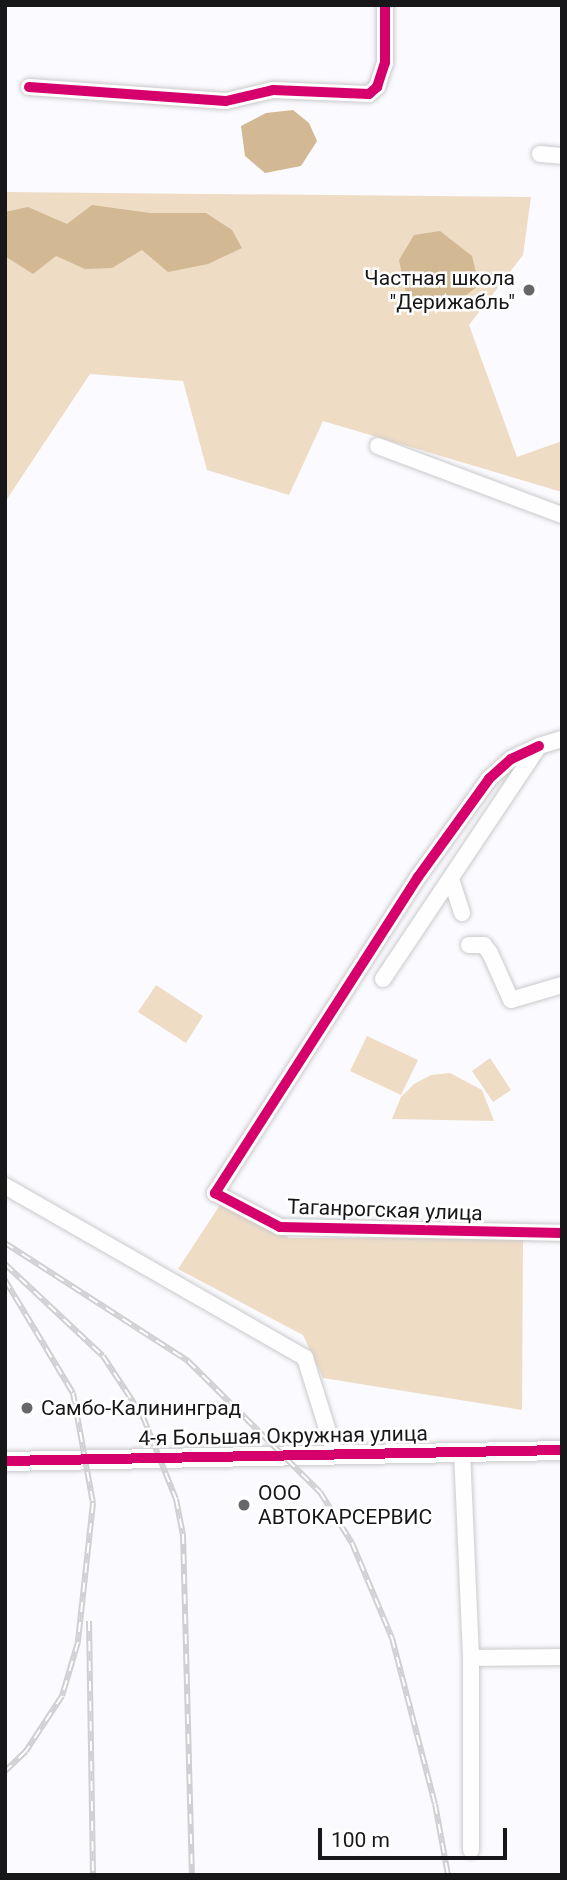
<!DOCTYPE html>
<html>
<head>
<meta charset="utf-8">
<style>
	body { margin:0 }
	#map { position:relative; width:567px; height:1880px; overflow:hidden; background:#fbfafe; font-family:Roboto,sans-serif }
	div>[style] { position:absolute }
	.green>* { inset:0; background:#eedcc5 }
	.water>* { inset:0; background:#d2b893 }
	.roads { filter:drop-shadow(0 0 2px #cacacc) drop-shadow(0 0 2px #cacacc) }
	.minor>* { height:16px; margin:-8px; padding:0 8px; transform-origin:8px; border-radius:8px; background:#fefeff }
	.tertiary>* { height:19px; margin:-9.5px; padding:0 9.5px; transform-origin:9.5px; border-radius:9.5px; background:#fefeff }
	.rail>* { height:6px; margin-top:-3px; transform-origin:0; background:repeating-linear-gradient(90deg,#fff 0 10px,#d0d0d2 0 20px); box-sizing:border-box; border-block:2px solid #d0d0d2 }
	.cycleway>* { height:10px; margin:-5px; padding:0 5px; transform-origin:5px; border-radius:5px; background:#d6006c }
	.dots>* { width:19px; height:19px; translate:-50% -50%; box-sizing:border-box; border:4px solid #fff; border-radius:50% }
	span { translate:-50% -50%; white-space:nowrap; text-align:center; line-height:1.15; -webkit-text-stroke:5px #fff; paint-order:stroke }
	.poi-label { font-size:21px; color:#171719 }
	.right { translate:-100% -50%; text-align:right }
	.left { translate:0 -50%; text-align:left }
	.street-label { font-size:21px; color:#171719 }
	.frame { position:absolute; inset:0; border:7px solid #171719; pointer-events:none }
	.scale { position:absolute; left:318px; top:1828px; width:189px; height:32px; box-sizing:border-box; border:4px solid #171719; border-top:0; padding-left:9px; font-size:21px; line-height:24px; white-space:nowrap; color:#171719; -webkit-text-stroke:5px #fff; paint-order:stroke }
</style>
</head>
<body>
<div id="map">
	<div class="green">
		<i style="clip-path:polygon(5px 192px,531px 197px,523px 255px,469px 325px,517px 457px,562px 441px,562px 492px,323px 421px,289px 495px,207px 470px,183px 381px,90px 374px,5px 502px)"></i>
		<i style="clip-path:polygon(156px 985px,203px 1016px,186px 1043px,138px 1012px)"></i>
		<i style="clip-path:polygon(367px 1036px,418px 1060px,401px 1095px,350px 1071px)"></i>
		<i style="clip-path:polygon(490px 1058px,511px 1090px,493px 1102px,472px 1071px)"></i>
		<i style="clip-path:polygon(450px 1073px,482px 1090px,494px 1121px,392px 1119px,401px 1097px,414px 1084px,431px 1075px)"></i>
		<i style="clip-path:polygon(220px 1205px,290px 1238px,523px 1238px,522px 1410px,323px 1378px,303px 1335px,178px 1269px)"></i>
	</div>
	<div class="water">
		<i style="clip-path:polygon(293px 110px,309px 123px,317px 141px,301px 166px,265px 173px,245px 156px,241px 126px,266px 113px)"></i>
		<i style="clip-path:polygon(92px 205px,150px 213px,206px 213px,232px 230px,242px 248px,208px 264px,168px 272px,142px 250px,112px 268px,85px 269px,56px 256px,33px 274px,5px 256px,5px 212px,28px 207px,67px 224px)"></i>
		<i style="clip-path:polygon(440px 231px,472px 256px,479px 285px,454px 305px,426px 306px,405px 290px,399px 260px,414px 235px)"></i>
	</div>
	<div class="roads">
		<div class="minor">
			<i style="left:29px;top:87px;width:197px;rotate:4.1deg"></i>
			<i style="left:226px;top:101px;width:48px;rotate:-13.2deg"></i>
			<i style="left:273px;top:90px;width:96px;rotate:2.4deg"></i>
			<i style="left:369px;top:94px;width:11px;rotate:-41deg"></i>
			<i style="left:377px;top:87px;width:25px;rotate:-72deg"></i>
			<i style="left:385px;top:63px;width:58px;rotate:-90deg"></i>
			<i style="left:540px;top:154px;width:22px;rotate:5deg"></i>
			<i style="left:378px;top:446px;width:197px;rotate:20.6deg"></i>
			<i style="left:539px;top:746px;width:31px;rotate:155deg"></i>
			<i style="left:511px;top:759px;width:30px;rotate:138deg"></i>
			<i style="left:489px;top:779px;width:121px;rotate:125.9deg"></i>
			<i style="left:418px;top:877px;width:376px;rotate:122.7deg"></i>
			<i style="left:215px;top:1193px;width:73px;rotate:27.6deg"></i>
			<i style="left:280px;top:1227px;width:282px;rotate:1.2deg"></i>
			<i style="left:451px;top:879px;width:36px;rotate:72deg"></i>
			<i style="left:469px;top:945px;width:15px"></i>
			<i style="left:484px;top:945px;width:10px;rotate:53deg"></i>
			<i style="left:490px;top:953px;width:51px;rotate:65.9deg"></i>
			<i style="left:511px;top:1000px;width:53px;rotate:-16.4deg"></i>
			<i style="left:383px;top:979px;width:280px;rotate:-56.2deg"></i>
			<i style="left:539px;top:746px;width:24px;rotate:-17deg"></i>
			<i style="left:5px;top:1186px;width:346px;rotate:29.8deg"></i>
			<i style="left:305px;top:1358px;width:101px;rotate:72.6deg"></i>
			<i style="left:462px;top:1451px;width:207px;rotate:87.5deg"></i>
			<i style="left:471px;top:1658px;width:91px;rotate:-0.6deg"></i>
			<i style="left:471px;top:1658px;width:192px;rotate:90deg"></i>
		</div>
		<div class="tertiary">
			<i style="left:5px;top:1461px;width:557px;rotate:-1.13deg"></i>
		</div>
	</div>
	<div class="rail">
		<i style="left:5px;top:1243px;width:218px;rotate:32.8deg"></i>
		<i style="left:188px;top:1361px;width:186px;rotate:44.8deg"></i>
		<i style="left:320px;top:1492px;width:60px;rotate:57.9deg"></i>
		<i style="left:352px;top:1543px;width:103px;rotate:67.2deg"></i>
		<i style="left:392px;top:1638px;width:171px;rotate:75.5deg"></i>
		<i style="left:435px;top:1804px;width:72px;rotate:79.6deg"></i>
		<i style="left:5px;top:1264px;width:134px;rotate:43.2deg"></i>
		<i style="left:103px;top:1356px;width:73px;rotate:56.7deg"></i>
		<i style="left:143px;top:1417px;width:88px;rotate:68.1deg"></i>
		<i style="left:176px;top:1499px;width:36px;rotate:79deg"></i>
		<i style="left:183px;top:1534px;width:341px;rotate:88.5deg"></i>
		<i style="left:5px;top:1280px;width:132px;rotate:59deg"></i>
		<i style="left:73px;top:1393px;width:112px;rotate:79.7deg"></i>
		<i style="left:93px;top:1503px;width:140px;rotate:96.2deg"></i>
		<i style="left:78px;top:1642px;width:56px;rotate:106.5deg"></i>
		<i style="left:62px;top:1696px;width:66px;rotate:123.2deg"></i>
		<i style="left:26px;top:1751px;width:29px;rotate:136deg"></i>
		<i style="left:89px;top:1621px;width:254px;rotate:89.1deg"></i>
	</div>
	<div class="cycleway">
		<i style="left:29px;top:87px;width:197px;rotate:4.1deg"></i>
		<i style="left:226px;top:101px;width:48px;rotate:-13.2deg"></i>
		<i style="left:273px;top:90px;width:96px;rotate:2.4deg"></i>
		<i style="left:369px;top:94px;width:11px;rotate:-41deg"></i>
		<i style="left:377px;top:87px;width:25px;rotate:-72deg"></i>
		<i style="left:385px;top:63px;width:58px;rotate:-90deg"></i>
		<i style="left:539px;top:746px;width:31px;rotate:155deg"></i>
		<i style="left:511px;top:759px;width:30px;rotate:138deg"></i>
		<i style="left:489px;top:779px;width:121px;rotate:125.9deg"></i>
		<i style="left:418px;top:877px;width:376px;rotate:122.7deg"></i>
		<i style="left:215px;top:1193px;width:73px;rotate:27.6deg"></i>
		<i style="left:280px;top:1227px;width:282px;rotate:1.2deg"></i>
		<i style="left:5px;top:1461px;width:557px;rotate:-1.13deg"></i>
	</div>
	<div class="dots">
		<i style="left:529px;top:290px;background:#676669"></i>
		<i style="left:27px;top:1408px;background:#676669"></i>
		<i style="left:244px;top:1505px;background:#676669"></i>
	</div>
	<div class="poi-label">
		<span class="right" style="left:515px;top:290px">Частная школа<br>"Дерижабль"</span>
		<span class="left" style="left:41px;top:1408px">Самбо-Калининград</span>
		<span class="left" style="left:258px;top:1505px">ООО<br>АВТОКАРСЕРВИС</span>
	</div>
	<div class="street-label">
		<span style="left:385px;top:1210px;rotate:2deg">Таганрогская улица</span>
		<span style="left:283px;top:1436px;rotate:-1deg">4-я Большая Окружная улица</span>
	</div>
	<div class="frame"></div>
	<div class="scale">100 m</div>
</div>
</body>
</html>
